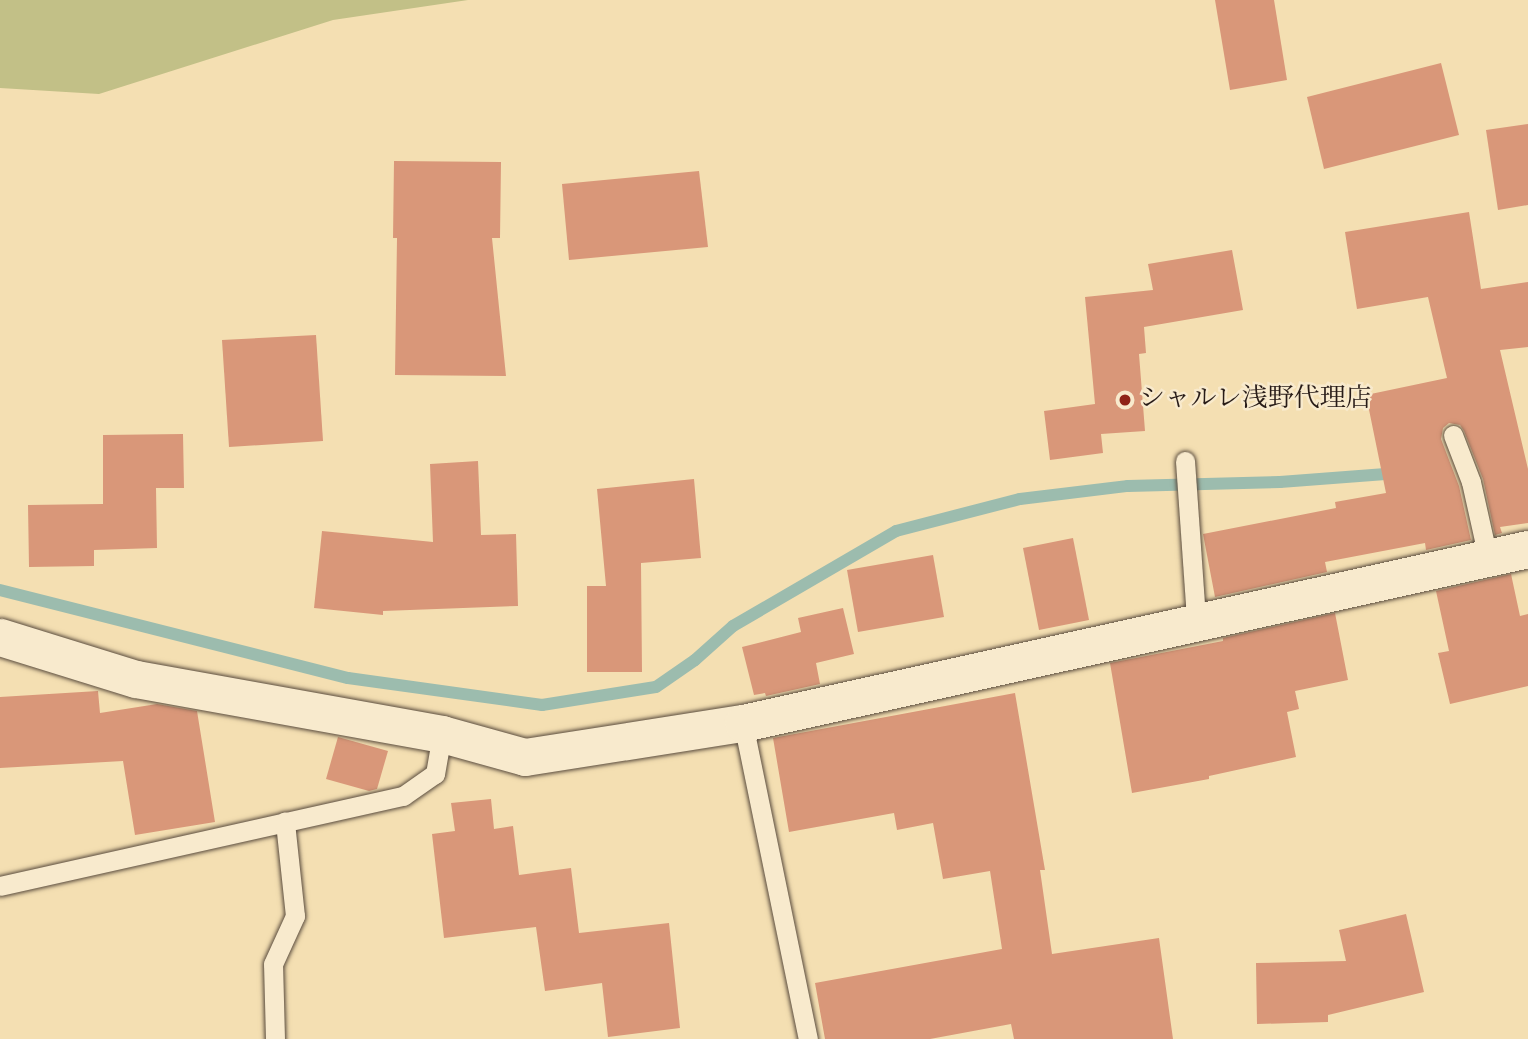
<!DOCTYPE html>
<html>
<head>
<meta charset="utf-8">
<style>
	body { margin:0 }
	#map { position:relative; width:1528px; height:1039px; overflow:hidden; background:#f4dfb2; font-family:"Old Standard TT","Noto Serif JP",serif }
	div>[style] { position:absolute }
	.green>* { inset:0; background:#c2c087 }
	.stream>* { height:12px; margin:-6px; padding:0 6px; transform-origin:6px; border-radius:6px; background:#9cbcae }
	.building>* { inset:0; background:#d99779 }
	.roads { filter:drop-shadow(0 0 2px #5a4c3e) drop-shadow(0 0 2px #5a4c3e) }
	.lane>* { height:19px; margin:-9.5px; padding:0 9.5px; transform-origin:9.5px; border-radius:9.5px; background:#f8eacd }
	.street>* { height:37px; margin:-18.5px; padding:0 18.5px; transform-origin:18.5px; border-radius:18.5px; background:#f8eacd }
	.dots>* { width:19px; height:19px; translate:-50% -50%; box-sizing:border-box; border:4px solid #f8eacd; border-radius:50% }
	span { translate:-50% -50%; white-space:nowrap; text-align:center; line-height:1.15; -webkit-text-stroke:5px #f8eacd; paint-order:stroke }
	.poi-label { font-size:26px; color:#271b17 }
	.left { translate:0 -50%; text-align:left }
</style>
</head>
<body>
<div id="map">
	<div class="green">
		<i style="clip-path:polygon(0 0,468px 0,333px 20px,99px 94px,0 88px)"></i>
	</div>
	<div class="stream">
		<i style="left:0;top:590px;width:359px;rotate:14.2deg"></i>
		<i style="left:348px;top:678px;width:196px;rotate:7.9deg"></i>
		<i style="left:542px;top:705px;width:115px;rotate:-9deg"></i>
		<i style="left:656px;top:687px;width:47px;rotate:-34.7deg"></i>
		<i style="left:695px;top:660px;width:51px;rotate:-41.8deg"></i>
		<i style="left:733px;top:626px;width:189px;rotate:-30.2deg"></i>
		<i style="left:896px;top:531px;width:128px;rotate:-14.5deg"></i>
		<i style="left:1020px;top:499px;width:109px;rotate:-6.9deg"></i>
		<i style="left:1128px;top:486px;width:152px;rotate:-1.5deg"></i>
		<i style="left:1280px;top:482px;width:119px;rotate:-4.3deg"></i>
	</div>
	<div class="building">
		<i style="clip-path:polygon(1215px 0,1274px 0,1287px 80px,1230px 90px)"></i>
		<i style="clip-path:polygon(1441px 63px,1459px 135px,1324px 169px,1307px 97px)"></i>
		<i style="clip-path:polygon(1528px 124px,1528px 205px,1498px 210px,1486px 130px)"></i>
		<i style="clip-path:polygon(394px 161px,501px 162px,500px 238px,492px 238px,506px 376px,395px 375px,397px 238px,393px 238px)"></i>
		<i style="clip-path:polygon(699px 171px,708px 247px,569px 260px,562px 184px)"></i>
		<i style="clip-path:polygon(1469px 212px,1481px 289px,1528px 282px,1528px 347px,1500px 350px,1528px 469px,1528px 523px,1500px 527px,1502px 533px,1495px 535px,1483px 479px,1464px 431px,1460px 425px,1449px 423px,1443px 428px,1441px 439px,1459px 486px,1471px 540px,1426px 550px,1425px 543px,1325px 562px,1327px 572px,1215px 597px,1203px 534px,1336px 508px,1335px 502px,1386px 493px,1366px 395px,1447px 378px,1428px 297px,1357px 309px,1345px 232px)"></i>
		<i style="clip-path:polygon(1232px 250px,1243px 310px,1144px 327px,1146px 353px,1139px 354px,1145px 431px,1101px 434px,1103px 453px,1050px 460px,1044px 411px,1095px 404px,1085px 297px,1153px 290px,1148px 264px)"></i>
		<i style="clip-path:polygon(316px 335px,323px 441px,229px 447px,222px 340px)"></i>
		<i style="clip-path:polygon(183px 434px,184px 488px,156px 488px,157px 548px,94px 550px,94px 566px,29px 567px,28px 505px,103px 504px,103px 435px)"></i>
		<i style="clip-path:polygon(478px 461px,481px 535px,516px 534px,518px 606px,383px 611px,383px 615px,314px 608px,322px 531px,433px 542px,430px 464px)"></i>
		<i style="clip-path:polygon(694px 479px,701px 558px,641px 563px,642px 672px,587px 672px,587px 586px,606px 586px,597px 489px)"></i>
		<i style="clip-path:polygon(1073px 538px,1089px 620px,1039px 630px,1023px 548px)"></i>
		<i style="clip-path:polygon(933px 555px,944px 617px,858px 632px,847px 570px)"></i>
		<i style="clip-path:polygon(1511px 574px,1520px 616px,1528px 614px,1528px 686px,1450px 704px,1438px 653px,1449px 651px,1436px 591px)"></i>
		<i style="clip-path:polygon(843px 608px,854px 654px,816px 663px,820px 684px,766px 696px,765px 693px,754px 695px,742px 647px,801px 632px,798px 618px)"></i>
		<i style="clip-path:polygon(1335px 613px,1348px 680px,1295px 691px,1299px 709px,1287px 712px,1296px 757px,1209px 776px,1209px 779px,1132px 793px,1110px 663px,1223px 641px,1223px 638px)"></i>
		<i style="clip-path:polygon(98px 691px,100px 713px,157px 704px,197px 711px,215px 822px,135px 835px,123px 761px,0 768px,0 697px)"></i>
		<i style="clip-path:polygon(1015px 693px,1045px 870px,1040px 870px,1052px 954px,1159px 938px,1173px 1039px,1014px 1039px,1011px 1024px,930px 1039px,825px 1039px,815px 983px,1002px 949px,990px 871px,943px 879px,933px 823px,897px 830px,894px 813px,789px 832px,773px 738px)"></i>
		<i style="clip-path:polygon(338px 737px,388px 751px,377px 789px,369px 791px,326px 779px)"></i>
		<i style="clip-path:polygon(491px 799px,494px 829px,513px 826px,519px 875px,571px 868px,579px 933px,669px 923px,680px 1028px,608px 1037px,602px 983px,545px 991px,536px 927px,444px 938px,432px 834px,455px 831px,451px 803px)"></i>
		<i style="clip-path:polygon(1406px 914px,1424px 992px,1328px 1015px,1328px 1022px,1257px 1024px,1256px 963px,1346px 961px,1339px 930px)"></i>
	</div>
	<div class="roads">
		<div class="lane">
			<i style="left:1453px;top:435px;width:50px;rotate:69deg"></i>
			<i style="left:1471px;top:482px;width:78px;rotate:77.4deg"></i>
			<i style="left:1185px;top:461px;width:159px;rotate:86deg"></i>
			<i style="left:743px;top:723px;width:323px;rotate:78.4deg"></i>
			<i style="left:0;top:886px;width:413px;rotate:-12.6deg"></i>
			<i style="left:403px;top:796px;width:39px;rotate:-35deg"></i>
			<i style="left:435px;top:774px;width:41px;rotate:-80.1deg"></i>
			<i style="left:275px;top:1039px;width:75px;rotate:-91.5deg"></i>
			<i style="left:273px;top:964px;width:53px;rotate:-65.4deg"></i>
			<i style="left:295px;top:916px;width:95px;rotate:-96.1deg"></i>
		</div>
		<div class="street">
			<i style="left:0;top:637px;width:142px;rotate:17.2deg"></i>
			<i style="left:136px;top:679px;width:311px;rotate:10.2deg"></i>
			<i style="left:442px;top:734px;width:86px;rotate:15.5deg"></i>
			<i style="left:525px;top:757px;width:221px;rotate:-8.9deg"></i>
			<i style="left:743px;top:723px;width:804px;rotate:-12.5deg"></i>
		</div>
	</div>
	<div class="dots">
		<i style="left:1125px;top:400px;background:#8f2418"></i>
	</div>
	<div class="poi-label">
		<span class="left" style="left:1139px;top:400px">シャルレ浅野代理店</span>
	</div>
</div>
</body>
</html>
